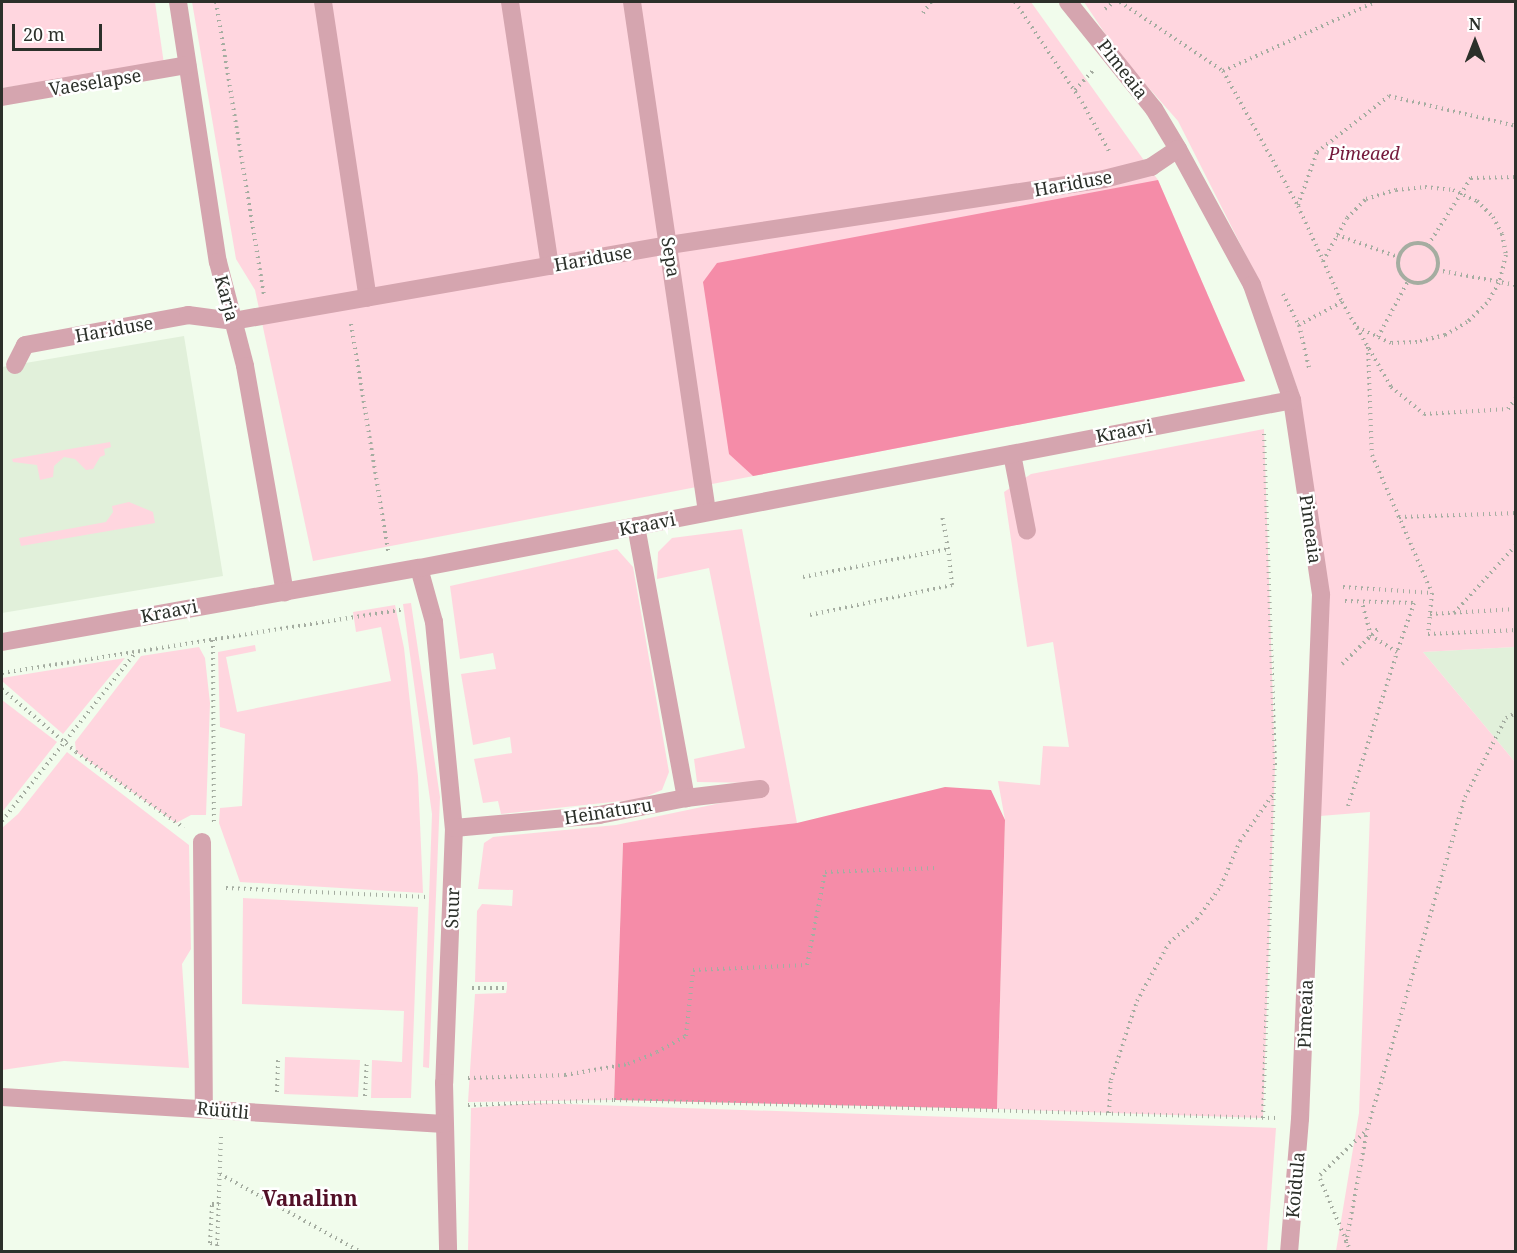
<!DOCTYPE html>
<html>
<head>
<meta charset="utf-8">
<style>
	body { margin:0 }
	#map { position:relative; width:1517px; height:1253px; overflow:hidden; background:#f1fcec; font-family:"Noto Serif",serif }
	div>[style] { position:absolute }
	.built>* { inset:0; background:#e1f0da }
	.green>* { inset:0; background:#ffd6df }
	.forest>* { inset:0; background:#f58ca8 }
	.path>* { height:4px; margin-top:-2px; transform-origin:0; background:repeating-linear-gradient(90deg,#a5ada1 0 1.5px,transparent 0 6px) }
	.path>.ring { margin:-2px; padding:0; box-sizing:content-box; background:none; border:4px solid #a5ada1; border-radius:50% }
	.minor>* { height:18px; margin:-9px; padding:0 9px; transform-origin:9px; border-radius:9px; background:#d5a5af }
	span { translate:-50% -50%; white-space:nowrap; text-align:center; line-height:1.15; -webkit-text-stroke:5px #fff; paint-order:stroke }
	.street-label { font-size:18px; color:#2c302a }
	.park-label { font-size:18px; color:#74183a; font-style:italic }
	.quarter-label { font-size:21px; color:#531028; font-weight:700 }
	.frame { position:absolute; inset:0; border:3px solid #2c302a; pointer-events:none }
	.north { position:absolute; left:1445px; top:12px; width:60px; height:60px; -webkit-text-stroke:4px #fff; paint-order:stroke; rotate:0deg; font-size:16px; font-weight:700; line-height:24px; text-align:center; color:#2c302a }
	.north::after { content:''; display:block; margin:auto; width:21px; height:27px; background:#2c302a; clip-path:polygon(50% 0,100% 100%,50% 72%,0 100%) }
	.scale { position:absolute; left:12px; top:24px; width:90px; height:27px; box-sizing:border-box; border:3px solid #2c302a; border-top:0; padding-left:8px; font-size:18px; line-height:21px; white-space:nowrap; color:#2c302a; -webkit-text-stroke:4px #fff; paint-order:stroke }
</style>
</head>
<body>
<div id="map">
	<div class="built">
		<i style="clip-path:polygon(184px 336px,223px 576px,2px 613px,2px 367px)"></i>
		<i style="clip-path:polygon(1515px 647px,1515px 762px,1423px 652px)"></i>
	</div>
	<div class="green">
		<i style="clip-path:polygon(2px 2px,155px 2px,164px 64px,2px 88px)"></i>
		<i style="clip-path:polygon(192px 2px,1031px 2px,1158px 180px,1245px 381px,313px 561px,255px 290px,236px 259px)"></i>
		<i style="clip-path:polygon(1084px 2px,1515px 2px,1515px 647px,1423px 652px,1515px 762px,1515px 1251px,1336px 1251px,1359px 1113px,1370px 812px,1320px 816px,1329px 596px,1299px 393px,1258px 279px,1178px 121px,1118px 53px)"></i>
		<i style="clip-path:polygon(1264px 429px,1275px 765px,1263px 1118px,997px 1109px,1005px 820px,998px 781px,1040px 785px,1043px 746px,1069px 747px,1053px 642px,1027px 647px,1004px 492px,1031px 474px)"></i>
		<i style="clip-path:polygon(110px 442px,111px 447px,104px 449px,105px 455px,100px 457px,93px 469px,86px 470px,75px 459px,64px 457px,54px 466px,53px 477px,40px 480px,37px 465px,13px 462px,12px 459px)"></i>
		<i style="clip-path:polygon(129px 502px,153px 512px,155px 523px,21px 546px,19px 538px,106px 522px,113px 512px,112px 506px)"></i>
		<i style="clip-path:polygon(742px 529px,797px 823px,623px 843px,614px 1100px,468px 1102px,475px 994px,506px 993px,507px 988px,507px 982px,475px 982px,477px 911px,482px 904px,512px 906px,513px 890px,478px 889px,484px 843px,493px 837px,616px 825px,759px 795px,760px 783px,697px 782px,694px 759px,745px 748px,709px 568px,657px 579px,658px 552px,672px 538px)"></i>
		<i style="clip-path:polygon(617px 549px,633px 567px,669px 772px,662px 790px,640px 799px,501px 814px,498px 801px,483px 803px,474px 759px,512px 753px,510px 737px,473px 745px,461px 674px,496px 669px,493px 653px,460px 659px,450px 586px)"></i>
		<i style="clip-path:polygon(411px 603px,440px 797px,429px 1068px,423px 1067px,432px 814px,403px 604px)"></i>
		<i style="clip-path:polygon(395px 605px,404px 648px,418px 776px,423px 893px,240px 882px,219px 823px,220px 808px,242px 806px,245px 734px,220px 727px,218px 652px,255px 645px,256px 651px,226px 657px,237px 712px,391px 681px,381px 627px,356px 632px,353px 612px)"></i>
		<i style="clip-path:polygon(199px 647px,205px 658px,210px 703px,206px 815px,191px 815px,176px 823px,76px 752px,75px 742px,141px 656px)"></i>
		<i style="clip-path:polygon(125px 658px,63px 734px,2px 681px,2px 678px)"></i>
		<i style="clip-path:polygon(2px 700px,57px 742px,3px 811px,2px 802px)"></i>
		<i style="clip-path:polygon(67px 752px,189px 845px,191px 949px,182px 964px,189px 1068px,64px 1061px,2px 1070px,2px 828px,18px 814px)"></i>
		<i style="clip-path:polygon(243px 898px,418px 907px,411px 1098px,371px 1098px,372px 1060px,402px 1062px,404px 1011px,242px 1004px)"></i>
		<i style="clip-path:polygon(285px 1057px,360px 1060px,358px 1097px,284px 1094px)"></i>
		<i style="clip-path:polygon(537px 1103px,1276px 1128px,1267px 1251px,468px 1251px,471px 1108px)"></i>
	</div>
	<div class="forest">
		<i style="clip-path:polygon(1158px 180px,1245px 381px,753px 476px,729px 454px,703px 282px,717px 263px)"></i>
		<i style="clip-path:polygon(945px 787px,991px 790px,1005px 820px,997px 1109px,614px 1100px,623px 843px,797px 823px)"></i>
	</div>
	<div class="path">
		<i style="left:216px;top:2px;width:296px;rotate:80.7deg"></i>
		<i style="left:1015px;top:2px;width:120px;rotate:56.2deg"></i>
		<i style="left:1082px;top:102px;width:58px;rotate:61.2deg"></i>
		<i style="left:1120px;top:2px;width:124px;rotate:33.8deg"></i>
		<i style="left:1223px;top:71px;width:167px;rotate:-24.4deg"></i>
		<i style="left:1105px;top:9px;width:11px;rotate:-38deg"></i>
		<i style="left:923px;top:13px;width:14px;rotate:-54deg"></i>
		<i style="left:1223px;top:71px;width:154px;rotate:60.9deg"></i>
		<i style="left:1298px;top:206px;width:106px;rotate:65.4deg"></i>
		<i style="left:1342px;top:302px;width:49px;rotate:151.9deg"></i>
		<i style="left:1075px;top:90px;width:26px;rotate:-47deg"></i>
		<i style="left:1298px;top:205px;width:56px;rotate:-70.3deg"></i>
		<i style="left:1317px;top:152px;width:91px;rotate:-37.9deg"></i>
		<i style="left:1389px;top:96px;width:130px;rotate:13.3deg"></i>
		<i style="left:1337px;top:235px;width:65px;rotate:19.8deg"></i>
		<i class="ring" style="left:1398px;top:243px;width:36px;height:36px"></i>
		<i style="left:1428px;top:245px;width:80px;rotate:-57.3deg"></i>
		<i style="left:1471px;top:178px;width:45px;rotate:-1.3deg"></i>
		<i style="left:1323px;top:261px;width:49px;rotate:-60.8deg"></i>
		<i style="left:1347px;top:218px;width:27px;rotate:-45deg"></i>
		<i style="left:1366px;top:199px;width:31px;rotate:-17deg"></i>
		<i style="left:1396px;top:190px;width:29px;rotate:-6deg"></i>
		<i style="left:1425px;top:187px;width:28px;rotate:6deg"></i>
		<i style="left:1453px;top:190px;width:26px;rotate:25deg"></i>
		<i style="left:1477px;top:201px;width:23px;rotate:45deg"></i>
		<i style="left:1493px;top:217px;width:19px;rotate:62deg"></i>
		<i style="left:1502px;top:234px;width:21px;rotate:79deg"></i>
		<i style="left:1506px;top:255px;width:29px;rotate:104deg"></i>
		<i style="left:1499px;top:283px;width:23px;rotate:121deg"></i>
		<i style="left:1487px;top:303px;width:28px;rotate:136deg"></i>
		<i style="left:1467px;top:322px;width:26px;rotate:149deg"></i>
		<i style="left:1445px;top:335px;width:29px;rotate:166deg"></i>
		<i style="left:1417px;top:342px;width:26px;rotate:178deg"></i>
		<i style="left:1391px;top:343px;width:38px;rotate:-155deg"></i>
		<i style="left:1437px;top:270px;width:80px;rotate:10.8deg"></i>
		<i style="left:1283px;top:294px;width:35px;rotate:63deg"></i>
		<i style="left:1299px;top:325px;width:44px;rotate:76.9deg"></i>
		<i style="left:1342px;top:302px;width:98px;rotate:60deg"></i>
		<i style="left:1391px;top:387px;width:43px;rotate:39.3deg"></i>
		<i style="left:1424px;top:414px;width:84px;rotate:-3.4deg"></i>
		<i style="left:1508px;top:409px;width:14px;rotate:-54deg"></i>
		<i style="left:351px;top:324px;width:230px;rotate:80.7deg"></i>
		<i style="left:1378px;top:337px;width:64px;rotate:-61.8deg"></i>
		<i style="left:1368px;top:347px;width:108px;rotate:87.9deg"></i>
		<i style="left:1372px;top:455px;width:150px;rotate:66.5deg"></i>
		<i style="left:1399px;top:517px;width:117px;rotate:-2deg"></i>
		<i style="left:803px;top:577px;width:148px;rotate:-10.9deg"></i>
		<i style="left:948px;top:549px;width:34px;rotate:-100deg"></i>
		<i style="left:1343px;top:587px;width:89px;rotate:3.9deg"></i>
		<i style="left:1432px;top:593px;width:41px;rotate:95.6deg"></i>
		<i style="left:1428px;top:634px;width:88px;rotate:-2.6deg"></i>
		<i style="left:1345px;top:601px;width:69px;rotate:1.7deg"></i>
		<i style="left:1414px;top:603px;width:52px;rotate:109.1deg"></i>
		<i style="left:1397px;top:652px;width:31px;rotate:-148deg"></i>
		<i style="left:1371px;top:636px;width:34px;rotate:-105deg"></i>
		<i style="left:1454px;top:613px;width:92px;rotate:-47.6deg"></i>
		<i style="left:1430px;top:614px;width:86px;rotate:-3.3deg"></i>
		<i style="left:810px;top:615px;width:145px;rotate:-11.9deg"></i>
		<i style="left:952px;top:585px;width:36px;rotate:-96deg"></i>
		<i style="left:213px;top:640px;width:182px;rotate:89.7deg"></i>
		<i style="left:1342px;top:664px;width:53px;rotate:-44.2deg"></i>
		<i style="left:2px;top:673px;width:404px;rotate:-9deg"></i>
		<i style="left:2px;top:689px;width:97px;rotate:40.4deg"></i>
		<i style="left:76px;top:752px;width:132px;rotate:35.1deg"></i>
		<i style="left:1348px;top:806px;width:162px;rotate:-72.3deg"></i>
		<i style="left:2px;top:821px;width:214px;rotate:-51.6deg"></i>
		<i style="left:226px;top:888px;width:201px;rotate:2.6deg"></i>
		<i style="left:472px;top:988px;width:35px"></i>
		<i style="left:468px;top:1078px;width:97px;rotate:-1.8deg"></i>
		<i style="left:565px;top:1075px;width:64px;rotate:-9.9deg"></i>
		<i style="left:628px;top:1064px;width:31px;rotate:-22deg"></i>
		<i style="left:657px;top:1052px;width:33px;rotate:-29deg"></i>
		<i style="left:686px;top:1036px;width:66px;rotate:-83.9deg"></i>
		<i style="left:693px;top:970px;width:114px;rotate:-2.5deg"></i>
		<i style="left:807px;top:965px;width:95px;rotate:-79deg"></i>
		<i style="left:825px;top:872px;width:111px;rotate:-2.1deg"></i>
		<i style="left:277px;top:1092px;width:35px;rotate:-88deg"></i>
		<i style="left:365px;top:1096px;width:36px;rotate:-87deg"></i>
		<i style="left:468px;top:1105px;width:146px;rotate:-2deg"></i>
		<i style="left:614px;top:1100px;width:662px;rotate:1.56deg"></i>
		<i style="left:1109px;top:1113px;width:33px;rotate:-87deg"></i>
		<i style="left:1111px;top:1080px;width:83px;rotate:-71.8deg"></i>
		<i style="left:1137px;top:1001px;width:66px;rotate:-61.1deg"></i>
		<i style="left:1169px;top:943px;width:37px;rotate:-41deg"></i>
		<i style="left:1197px;top:919px;width:41px;rotate:-54deg"></i>
		<i style="left:1221px;top:886px;width:49px;rotate:-67.1deg"></i>
		<i style="left:1240px;top:841px;width:59px;rotate:-54.7deg"></i>
		<i style="left:1263px;top:1118px;width:353px;rotate:-88.1deg"></i>
		<i style="left:1275px;top:765px;width:335px;rotate:-91.9deg"></i>
		<i style="left:220px;top:1174px;width:161px;rotate:29deg"></i>
		<i style="left:1320px;top:1175px;width:65px;rotate:-43.8deg"></i>
		<i style="left:1367px;top:1130px;width:347px;rotate:-73.6deg"></i>
		<i style="left:1465px;top:797px;width:89px;rotate:-62.6deg"></i>
		<i style="left:1506px;top:718px;width:11px;rotate:-27deg"></i>
		<i style="left:1320px;top:1179px;width:79px;rotate:67deg"></i>
		<i style="left:1346px;top:1243px;width:114px;rotate:-79.4deg"></i>
		<i style="left:218px;top:1244px;width:8px;rotate:-173deg"></i>
		<i style="left:210px;top:1243px;width:39px;rotate:-87deg"></i>
		<i style="left:212px;top:1204px;width:7px"></i>
		<i style="left:217px;top:1252px;width:117px;rotate:-88deg"></i>
	</div>
	<div class="minor">
		<i style="left:178px;top:2px;width:263px;rotate:81.3deg"></i>
		<i style="left:218px;top:262px;width:107px;rotate:75.4deg"></i>
		<i style="left:245px;top:366px;width:230px;rotate:80deg"></i>
		<i style="left:323px;top:2px;width:299px;rotate:81.4deg"></i>
		<i style="left:510px;top:2px;width:267px;rotate:81.4deg"></i>
		<i style="left:632px;top:2px;width:515px;rotate:81.63deg"></i>
		<i style="left:1068px;top:2px;width:137px;rotate:51.2deg"></i>
		<i style="left:1154px;top:109px;width:47px;rotate:59deg"></i>
		<i style="left:1178px;top:149px;width:155px;rotate:61.4deg"></i>
		<i style="left:1252px;top:285px;width:122px;rotate:70.8deg"></i>
		<i style="left:1292px;top:400px;width:197px;rotate:81.5deg"></i>
		<i style="left:1321px;top:595px;width:524px;rotate:92.29deg"></i>
		<i style="left:1300px;top:1119px;width:133px;rotate:94.7deg"></i>
		<i style="left:2px;top:97px;width:188px;rotate:-9.8deg"></i>
		<i style="left:15px;top:365px;width:22px;rotate:-63deg"></i>
		<i style="left:25px;top:345px;width:166px;rotate:-10.4deg"></i>
		<i style="left:188px;top:315px;width:45px;rotate:7.6deg"></i>
		<i style="left:233px;top:321px;width:443px;rotate:-9.9deg"></i>
		<i style="left:669px;top:245px;width:440px;rotate:-8.6deg"></i>
		<i style="left:1104px;top:179px;width:49px;rotate:-14.3deg"></i>
		<i style="left:1151px;top:167px;width:32px;rotate:-34deg"></i>
		<i style="left:1012px;top:454px;width:78px;rotate:79deg"></i>
		<i style="left:636px;top:526px;width:277px;rotate:79.6deg"></i>
		<i style="left:419px;top:568px;width:56px;rotate:74.5deg"></i>
		<i style="left:434px;top:622px;width:207px;rotate:84.5deg"></i>
		<i style="left:454px;top:828px;width:255px;rotate:92.2deg"></i>
		<i style="left:444px;top:1083px;width:169px;rotate:88.6deg"></i>
		<i style="left:2px;top:642px;width:424px;rotate:-10.1deg"></i>
		<i style="left:419px;top:568px;width:889px;rotate:-10.89deg"></i>
		<i style="left:454px;top:828px;width:146px;rotate:-5.1deg"></i>
		<i style="left:599px;top:815px;width:89px;rotate:-11.1deg"></i>
		<i style="left:686px;top:798px;width:75px;rotate:-6.9deg"></i>
		<i style="left:202px;top:842px;width:266px;rotate:89.6deg"></i>
		<i style="left:2px;top:1097px;width:443px;rotate:3.5deg"></i>
	</div>
	<div class="street-label">
		<span style="left:1123px;top:69px;rotate:52deg">Pimeaia</span>
		<span style="left:95px;top:82px;rotate:-9deg">Vaeselapse</span>
		<span style="left:1073px;top:183px;rotate:-10deg">Hariduse</span>
		<span style="left:671px;top:257px;rotate:81deg">Sepa</span>
		<span style="left:593px;top:258px;rotate:-10deg">Hariduse</span>
		<span style="left:227px;top:298px;rotate:75deg">Karja</span>
		<span style="left:114px;top:329px;rotate:-10deg">Hariduse</span>
		<span style="left:1124px;top:431px;rotate:-11deg">Kraavi</span>
		<span style="left:647px;top:524px;rotate:-11deg">Kraavi</span>
		<span style="left:1311px;top:529px;rotate:82deg">Pimeaia</span>
		<span style="left:169px;top:611px;rotate:-11deg">Kraavi</span>
		<span style="left:608px;top:811px;rotate:-9deg">Heinaturu</span>
		<span style="left:452px;top:908px;rotate:-88deg">Suur</span>
		<span style="left:1305px;top:1014px;rotate:-88deg">Pimeaia</span>
		<span style="left:223px;top:1110px;rotate:5deg">Rüütli</span>
		<span style="left:1295px;top:1185px;rotate:-85deg">Koidula</span>
	</div>
	<div class="park-label">
		<span style="left:1364px;top:153px">Pimeaed</span>
	</div>
	<div class="quarter-label">
		<span style="left:310px;top:1198px">Vanalinn</span>
	</div>
	<div class="frame"></div>
	<div class="north">N</div>
	<div class="scale">20 m</div>
</div>
</body>
</html>
